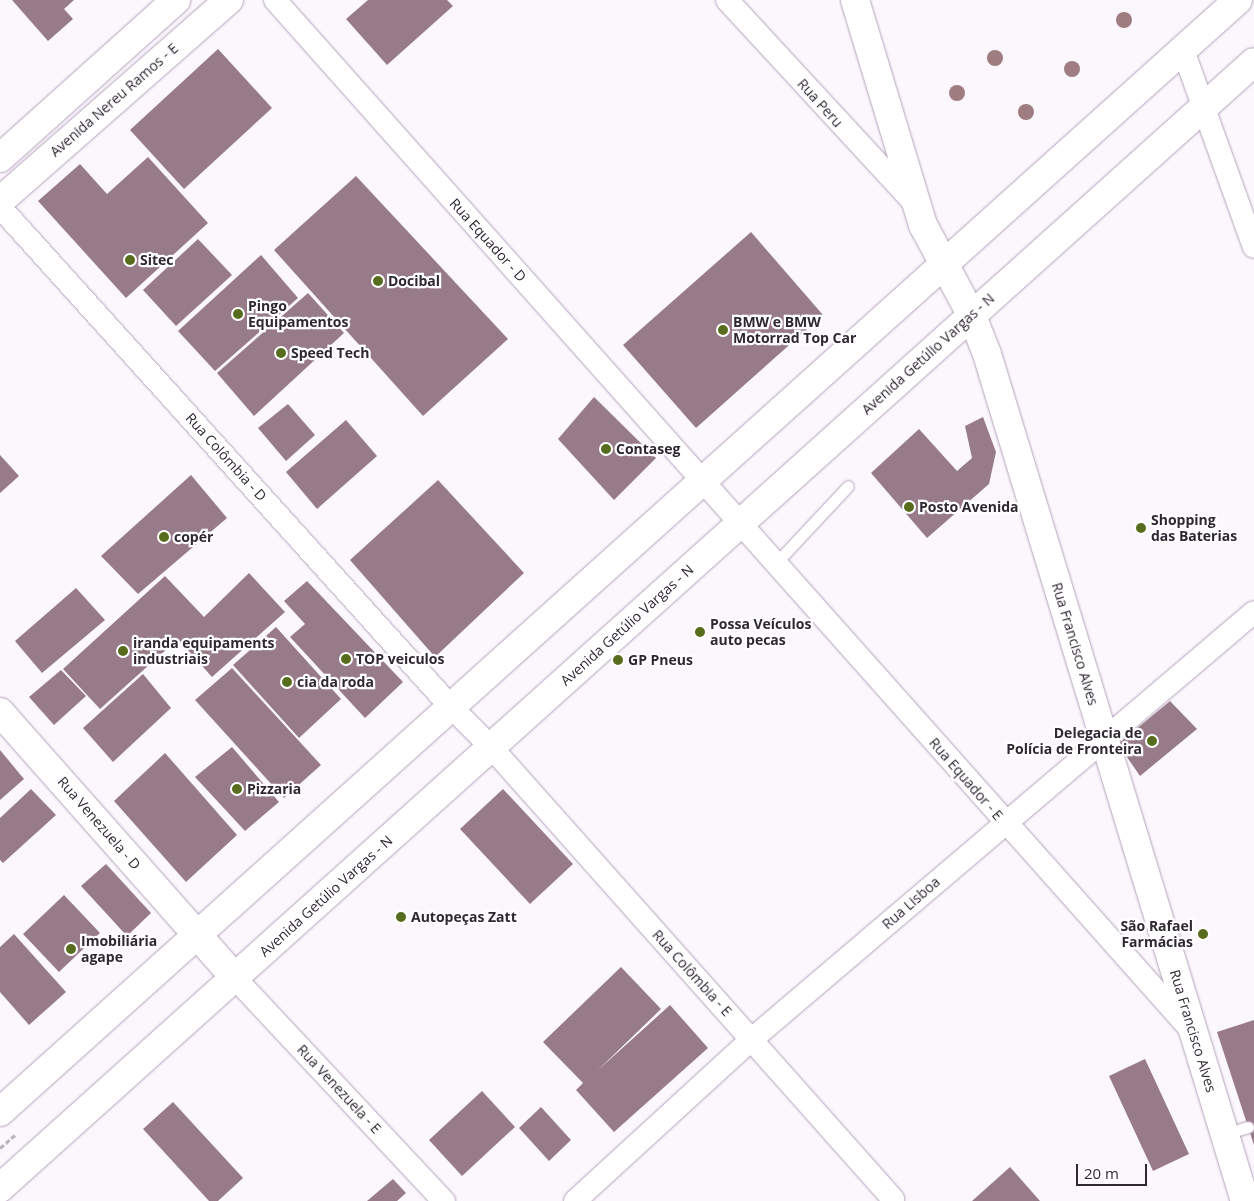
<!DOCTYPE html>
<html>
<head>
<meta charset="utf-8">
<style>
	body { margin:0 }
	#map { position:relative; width:1254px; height:1201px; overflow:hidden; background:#fbf7fd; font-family:"Open Sans",sans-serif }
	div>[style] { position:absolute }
	.building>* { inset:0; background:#987b88 }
	.path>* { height:3px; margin-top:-1.5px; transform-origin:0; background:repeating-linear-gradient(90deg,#b9b4bb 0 5px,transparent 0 7.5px) }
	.roads { filter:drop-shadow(0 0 1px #b4a2bb) drop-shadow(0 0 1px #b4a2bb) }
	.service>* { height:11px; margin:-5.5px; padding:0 5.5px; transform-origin:5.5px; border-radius:5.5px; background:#fff }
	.minor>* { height:22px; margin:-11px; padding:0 11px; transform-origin:11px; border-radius:11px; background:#fff }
	.tertiary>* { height:28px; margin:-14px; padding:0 14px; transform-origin:14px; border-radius:14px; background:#fff }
	.trees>* { width:16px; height:16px; margin:-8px; border-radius:50%; background:#9e7c7f }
	.dots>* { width:14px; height:14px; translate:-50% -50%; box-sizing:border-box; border:2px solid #fff; border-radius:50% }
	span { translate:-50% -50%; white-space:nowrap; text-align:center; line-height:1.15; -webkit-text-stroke:4.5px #fff; paint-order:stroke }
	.street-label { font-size:14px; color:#2f2832 }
	.poi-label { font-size:14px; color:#2f2832; font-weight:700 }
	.left { translate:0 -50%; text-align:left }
	.right { translate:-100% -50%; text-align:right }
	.scale { position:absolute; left:1076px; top:1164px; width:71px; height:22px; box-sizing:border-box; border:2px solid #2f2832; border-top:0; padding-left:6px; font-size:15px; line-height:18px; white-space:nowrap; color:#2f2832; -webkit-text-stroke:4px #fff; paint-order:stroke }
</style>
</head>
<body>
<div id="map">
	<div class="building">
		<i style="clip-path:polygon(12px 0,74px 0,64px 9px,73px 19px,48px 41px)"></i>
		<i style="clip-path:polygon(368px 0,447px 0,453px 6px,387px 65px,346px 19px)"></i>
		<i style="clip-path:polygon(218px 49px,272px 108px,184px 189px,130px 130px)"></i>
		<i style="clip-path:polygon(148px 157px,208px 223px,126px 298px,38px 201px,80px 164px,107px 194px)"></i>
		<i style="clip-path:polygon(356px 176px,508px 339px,423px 416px,274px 250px)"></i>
		<i style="clip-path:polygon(751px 232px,823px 315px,696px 428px,623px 345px)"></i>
		<i style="clip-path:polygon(198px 239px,232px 275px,176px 326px,143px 290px)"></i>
		<i style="clip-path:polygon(261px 255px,298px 298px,215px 371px,178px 331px)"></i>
		<i style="clip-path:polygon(308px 293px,344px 333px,254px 416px,217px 373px)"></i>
		<i style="clip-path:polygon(594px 397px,656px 458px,614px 500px,558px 439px)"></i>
		<i style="clip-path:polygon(288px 404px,315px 435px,286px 461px,258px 428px)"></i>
		<i style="clip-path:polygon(983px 417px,996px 452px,989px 484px,927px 538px,871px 473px,919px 429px,957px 471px,972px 458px,965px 426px)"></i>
		<i style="clip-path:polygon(346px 420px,377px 456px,317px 509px,286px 472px)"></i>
		<i style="clip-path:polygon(0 455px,19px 476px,0 493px)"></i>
		<i style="clip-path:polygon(191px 475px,227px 518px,138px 594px,101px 556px)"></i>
		<i style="clip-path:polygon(438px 480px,524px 573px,435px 657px,350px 560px)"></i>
		<i style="clip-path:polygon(249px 573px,285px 612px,212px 677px,178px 639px,100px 709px,63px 669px,165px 576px,204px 617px)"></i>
		<i style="clip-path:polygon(307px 581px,403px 682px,365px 718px,290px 637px,305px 624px,284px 601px)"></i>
		<i style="clip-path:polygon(76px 588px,105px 620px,42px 673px,15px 641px)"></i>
		<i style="clip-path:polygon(276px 627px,341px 699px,299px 738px,233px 665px)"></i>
		<i style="clip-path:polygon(232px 668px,321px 765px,284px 798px,195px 700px)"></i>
		<i style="clip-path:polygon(61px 670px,86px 696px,54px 725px,29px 697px)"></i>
		<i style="clip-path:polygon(143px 674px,171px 708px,113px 762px,83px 728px)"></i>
		<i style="clip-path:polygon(1170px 701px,1197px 729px,1140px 776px,1118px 744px)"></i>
		<i style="clip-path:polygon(232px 747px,279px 802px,245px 831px,195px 777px)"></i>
		<i style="clip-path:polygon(0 750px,24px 779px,0 800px)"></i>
		<i style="clip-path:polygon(165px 753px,237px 835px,186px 882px,114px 801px)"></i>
		<i style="clip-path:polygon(31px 789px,56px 815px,3px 863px,0 860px,0 818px)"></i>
		<i style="clip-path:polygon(503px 789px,573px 864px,530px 904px,460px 829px)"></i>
		<i style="clip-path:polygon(106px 864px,151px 913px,127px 936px,81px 886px)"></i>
		<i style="clip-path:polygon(64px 895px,100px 933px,59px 972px,23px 934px)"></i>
		<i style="clip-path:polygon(14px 934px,66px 992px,29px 1025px,0 992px,0 947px)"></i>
		<i style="clip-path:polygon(621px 967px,661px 1009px,597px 1071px,670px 1005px,708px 1048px,614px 1132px,576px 1090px,583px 1083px,543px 1042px)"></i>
		<i style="clip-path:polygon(1254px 1020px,1254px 1145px,1217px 1032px)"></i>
		<i style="clip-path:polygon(1145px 1059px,1189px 1154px,1153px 1171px,1109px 1076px)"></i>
		<i style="clip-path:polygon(482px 1091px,515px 1127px,462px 1176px,429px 1140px)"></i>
		<i style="clip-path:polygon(173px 1102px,243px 1178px,218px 1201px,209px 1201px,143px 1129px)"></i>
		<i style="clip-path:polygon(541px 1107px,571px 1140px,549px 1161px,519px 1128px)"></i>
		<i style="clip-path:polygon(1010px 1167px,1040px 1201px,972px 1201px)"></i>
		<i style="clip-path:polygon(393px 1179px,406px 1193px,397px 1201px,367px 1201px)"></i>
	</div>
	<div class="path">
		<i style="left:0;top:1148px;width:21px;rotate:-41deg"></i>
	</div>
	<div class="roads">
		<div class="service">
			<i style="left:776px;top:563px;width:105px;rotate:-46.9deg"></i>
			<i style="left:1225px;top:1134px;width:24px;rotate:-17deg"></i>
		</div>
		<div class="minor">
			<i style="left:275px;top:0;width:1381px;rotate:48.35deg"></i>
			<i style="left:727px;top:0;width:277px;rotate:47.3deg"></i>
			<i style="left:1183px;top:50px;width:209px;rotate:70.2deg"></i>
			<i style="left:0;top:207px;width:673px;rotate:47.95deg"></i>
			<i style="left:451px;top:707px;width:57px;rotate:45deg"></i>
			<i style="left:491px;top:747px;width:605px;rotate:48.35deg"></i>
			<i style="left:235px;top:978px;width:306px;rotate:46.9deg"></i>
			<i style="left:575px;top:1201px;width:239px;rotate:-42.5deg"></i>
			<i style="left:751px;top:1040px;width:660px;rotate:-40.39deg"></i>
		</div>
		<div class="tertiary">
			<i style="left:855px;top:0;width:235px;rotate:73.2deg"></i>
			<i style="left:923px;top:225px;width:103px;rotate:61.7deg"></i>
			<i style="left:972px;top:316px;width:41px;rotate:68.5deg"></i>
			<i style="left:987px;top:354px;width:885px;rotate:73.06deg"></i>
			<i style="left:0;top:158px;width:237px;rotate:-41.9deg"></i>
			<i style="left:0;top:201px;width:305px;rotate:-41.3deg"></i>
			<i style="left:0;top:712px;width:355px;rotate:48.5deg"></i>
			<i style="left:0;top:1112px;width:1664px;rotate:-41.93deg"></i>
			<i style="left:0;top:1188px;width:1685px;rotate:-41.92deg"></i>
		</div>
	</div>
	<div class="trees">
		<i style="left:1124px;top:20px"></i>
		<i style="left:995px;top:58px"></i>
		<i style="left:1072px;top:69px"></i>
		<i style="left:957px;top:93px"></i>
		<i style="left:1026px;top:112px"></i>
	</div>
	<div class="dots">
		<i style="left:130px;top:260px;background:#576d1d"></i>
		<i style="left:378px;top:281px;background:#576d1d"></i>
		<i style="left:238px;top:314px;background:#576d1d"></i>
		<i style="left:723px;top:330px;background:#576d1d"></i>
		<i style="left:281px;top:353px;background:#576d1d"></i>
		<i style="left:606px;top:449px;background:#576d1d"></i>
		<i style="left:909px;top:507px;background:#576d1d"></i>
		<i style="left:1141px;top:528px;background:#576d1d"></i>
		<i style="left:164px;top:537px;background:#576d1d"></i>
		<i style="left:700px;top:632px;background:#576d1d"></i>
		<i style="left:123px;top:651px;background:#576d1d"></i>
		<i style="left:346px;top:659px;background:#576d1d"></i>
		<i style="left:618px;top:660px;background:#576d1d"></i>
		<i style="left:287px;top:682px;background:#576d1d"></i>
		<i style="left:1152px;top:741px;background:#576d1d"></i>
		<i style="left:237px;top:789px;background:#576d1d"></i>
		<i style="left:401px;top:917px;background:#576d1d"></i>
		<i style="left:1203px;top:934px;background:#576d1d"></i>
		<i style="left:71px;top:949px;background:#576d1d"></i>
	</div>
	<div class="street-label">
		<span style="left:114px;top:100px;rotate:-41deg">Avenida Nereu Ramos - E</span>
		<span style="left:820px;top:103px;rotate:48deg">Rua Peru</span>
		<span style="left:488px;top:240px;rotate:48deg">Rua Equador - D</span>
		<span style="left:928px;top:354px;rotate:-42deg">Avenida Getúlio Vargas - N</span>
		<span style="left:226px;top:457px;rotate:48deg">Rua Colômbia - D</span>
		<span style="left:627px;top:625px;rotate:-42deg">Avenida Getúlio Vargas - N</span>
		<span style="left:1075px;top:644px;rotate:73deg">Rua Francisco Alves</span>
		<span style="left:966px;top:779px;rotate:49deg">Rua Equador - E</span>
		<span style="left:99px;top:823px;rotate:49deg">Rua Venezuela - D</span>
		<span style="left:326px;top:896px;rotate:-42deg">Avenida Getúlio Vargas - N</span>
		<span style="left:911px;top:903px;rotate:-41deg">Rua Lisboa</span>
		<span style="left:692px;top:973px;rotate:48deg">Rua Colômbia - E</span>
		<span style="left:1193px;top:1031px;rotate:73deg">Rua Francisco Alves</span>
		<span style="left:339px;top:1089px;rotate:47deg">Rua Venezuela - E</span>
	</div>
	<div class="poi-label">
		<span class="left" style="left:140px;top:260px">Sitec</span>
		<span class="left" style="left:388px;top:281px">Docibal</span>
		<span class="left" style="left:248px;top:314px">Pingo<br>Equipamentos</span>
		<span class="left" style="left:733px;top:330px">BMW e BMW<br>Motorrad Top Car</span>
		<span class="left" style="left:291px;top:353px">Speed Tech</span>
		<span class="left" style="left:616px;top:449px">Contaseg</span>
		<span class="left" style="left:919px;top:507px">Posto Avenida</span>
		<span class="left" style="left:1151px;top:528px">Shopping<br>das Baterias</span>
		<span class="left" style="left:174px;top:537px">copér</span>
		<span class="left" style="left:710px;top:632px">Possa Veículos<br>auto pecas</span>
		<span class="left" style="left:133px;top:651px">iranda equipaments<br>industriais</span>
		<span class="left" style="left:356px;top:659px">TOP veiculos</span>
		<span class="left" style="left:628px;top:660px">GP Pneus</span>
		<span class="left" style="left:297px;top:682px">cia da roda</span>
		<span class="right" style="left:1142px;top:741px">Delegacia de<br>Polícia de Fronteira</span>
		<span class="left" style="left:247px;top:789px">Pizzaria</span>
		<span class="left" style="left:411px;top:917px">Autopeças Zatt</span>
		<span class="right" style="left:1193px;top:934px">São Rafael<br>Farmácias</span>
		<span class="left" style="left:81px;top:949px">Imobiliária<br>agape</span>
	</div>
	<div class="scale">20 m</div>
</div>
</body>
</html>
